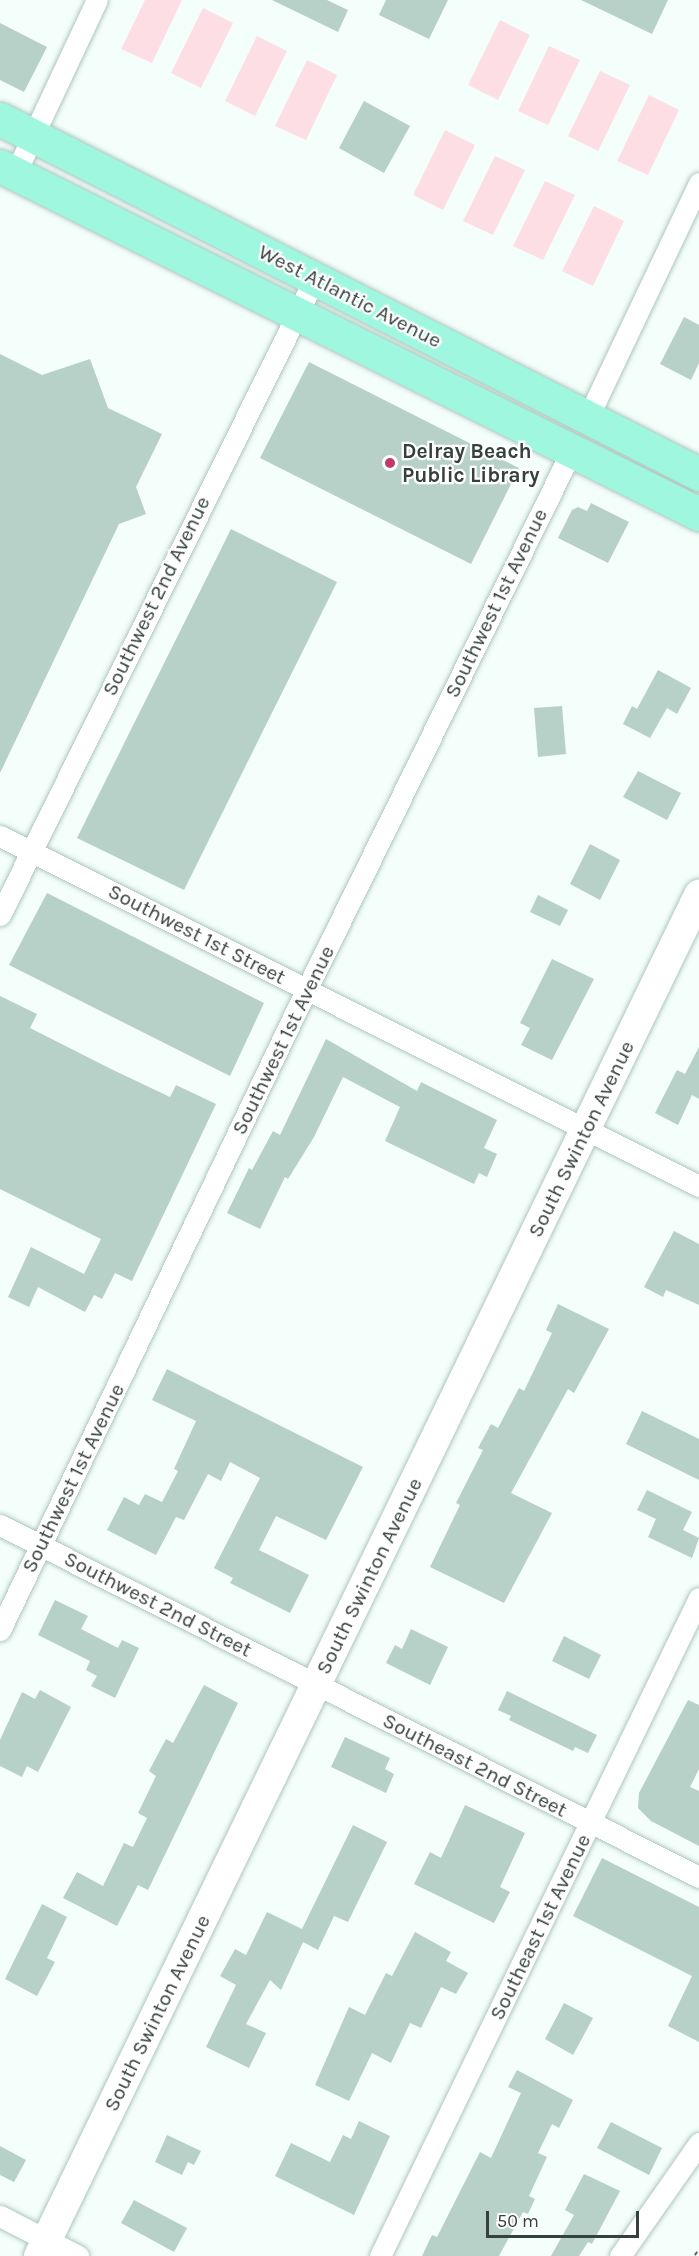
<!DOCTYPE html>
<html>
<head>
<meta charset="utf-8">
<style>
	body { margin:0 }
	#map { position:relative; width:699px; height:2256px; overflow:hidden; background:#f4fefa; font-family:Karla,sans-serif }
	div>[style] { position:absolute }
	.green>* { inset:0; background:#fedee5 }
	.building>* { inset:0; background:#b7d0c8 }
	.roads { filter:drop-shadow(0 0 2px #adc6bd) drop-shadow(0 0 2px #adc6bd) }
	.street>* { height:21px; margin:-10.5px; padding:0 10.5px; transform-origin:10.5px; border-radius:10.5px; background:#fff }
	.secondary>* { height:30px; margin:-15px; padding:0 15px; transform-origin:15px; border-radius:15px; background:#fff }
	.primary>* { height:33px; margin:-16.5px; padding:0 16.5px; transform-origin:16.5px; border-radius:16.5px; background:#9ff7e0 }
	.rail>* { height:7px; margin-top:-3.5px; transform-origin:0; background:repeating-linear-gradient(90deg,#fff 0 14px,#59635f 0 28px); box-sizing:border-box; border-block:2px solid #59635f }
	.dots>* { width:16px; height:16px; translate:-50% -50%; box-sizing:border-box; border:3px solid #fff; border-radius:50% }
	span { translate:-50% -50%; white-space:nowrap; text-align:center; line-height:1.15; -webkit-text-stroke:4.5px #fff; paint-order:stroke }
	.street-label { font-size:21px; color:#36403c }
	.poi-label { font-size:21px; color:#36403c; font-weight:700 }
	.left { translate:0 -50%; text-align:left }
	.scale { position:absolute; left:486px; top:2211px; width:153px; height:27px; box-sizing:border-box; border:3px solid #36403c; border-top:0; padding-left:8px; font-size:18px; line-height:21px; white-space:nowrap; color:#36403c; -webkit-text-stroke:4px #fff; paint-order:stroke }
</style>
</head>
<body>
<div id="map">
	<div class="green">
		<i style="clip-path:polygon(145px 0,182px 0,152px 63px,121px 49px)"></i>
		<i style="clip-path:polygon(203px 8px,233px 23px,201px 88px,171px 73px)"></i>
		<i style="clip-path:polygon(500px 20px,530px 35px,498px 100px,468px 85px)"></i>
		<i style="clip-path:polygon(257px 36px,287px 51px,255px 116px,225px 101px)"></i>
		<i style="clip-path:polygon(549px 46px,580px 60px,548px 125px,518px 111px)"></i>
		<i style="clip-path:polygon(307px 60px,337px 75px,306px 140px,275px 126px)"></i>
		<i style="clip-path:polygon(600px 71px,630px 85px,598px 151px,568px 136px)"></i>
		<i style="clip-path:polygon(649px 95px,679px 110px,648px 175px,617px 161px)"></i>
		<i style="clip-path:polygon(445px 130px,475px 145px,443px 210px,413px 195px)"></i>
		<i style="clip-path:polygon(495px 156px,525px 170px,493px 235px,463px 221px)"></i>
		<i style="clip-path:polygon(545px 181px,575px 195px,543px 260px,513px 246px)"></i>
		<i style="clip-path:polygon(594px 206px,624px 221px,593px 286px,562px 271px)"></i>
	</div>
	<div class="building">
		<i style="clip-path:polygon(272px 0,327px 0,348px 10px,338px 32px)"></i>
		<i style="clip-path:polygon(386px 0,448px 0,429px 39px,379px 15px)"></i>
		<i style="clip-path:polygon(581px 0,668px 0,652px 34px)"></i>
		<i style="clip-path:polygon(0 23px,47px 47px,24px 92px,0 80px)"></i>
		<i style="clip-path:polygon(364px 101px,410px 126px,384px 173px,339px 148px)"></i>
		<i style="clip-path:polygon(684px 317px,699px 325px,699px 363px,691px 380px,660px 364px)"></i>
		<i style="clip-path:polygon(0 354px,42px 375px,90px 359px,108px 408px,162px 434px,136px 487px,146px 514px,119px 524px,0 773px)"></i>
		<i style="clip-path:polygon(309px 362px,519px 468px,471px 564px,260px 458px)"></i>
		<i style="clip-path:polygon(591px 503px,629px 522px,608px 563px,558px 538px,572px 510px,578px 507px,587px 511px)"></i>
		<i style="clip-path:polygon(231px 529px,337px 582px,184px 890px,77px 838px)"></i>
		<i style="clip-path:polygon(658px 670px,691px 688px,677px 714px,667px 708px,650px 738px,623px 724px,632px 706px,637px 709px)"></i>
		<i style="clip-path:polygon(562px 706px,566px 754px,538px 757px,534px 708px)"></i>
		<i style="clip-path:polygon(638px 771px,681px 793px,667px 820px,623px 797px)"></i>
		<i style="clip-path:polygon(590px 844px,620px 860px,600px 900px,570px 884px)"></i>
		<i style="clip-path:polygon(47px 893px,264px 1003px,230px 1076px,9px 965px)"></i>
		<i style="clip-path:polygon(538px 895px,568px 910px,560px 926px,530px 912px)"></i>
		<i style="clip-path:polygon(552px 959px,594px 979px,552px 1060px,521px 1045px,530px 1028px,520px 1023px)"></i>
		<i style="clip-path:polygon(0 996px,37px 1014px,30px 1028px,111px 1069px,170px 1097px,176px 1085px,216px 1104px,132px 1281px,115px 1273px,102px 1299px,94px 1295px,85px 1312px,38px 1287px,29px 1307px,8px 1297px,31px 1247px,84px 1274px,101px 1239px,0 1189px)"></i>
		<i style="clip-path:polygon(326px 1039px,417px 1091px,421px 1082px,497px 1120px,484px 1148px,497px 1154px,487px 1177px,479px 1173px,474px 1184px,385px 1141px,400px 1107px,343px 1077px,314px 1137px,288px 1179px,285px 1177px,260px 1229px,227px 1213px,249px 1168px,252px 1170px,273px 1131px,280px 1135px)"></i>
		<i style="clip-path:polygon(699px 1047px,699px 1099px,692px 1095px,678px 1125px,655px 1113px,677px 1070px,685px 1074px)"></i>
		<i style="clip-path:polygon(674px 1231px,699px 1244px,699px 1305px,666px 1290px,663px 1297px,644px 1287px)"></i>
		<i style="clip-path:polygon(558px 1304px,609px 1329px,574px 1393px,568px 1389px,511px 1493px,552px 1513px,504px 1603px,430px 1567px,460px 1505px,456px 1503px,483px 1450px,478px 1448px,491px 1424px,498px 1428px,519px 1388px,524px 1391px,552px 1333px,546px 1330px)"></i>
		<i style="clip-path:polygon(167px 1369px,363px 1467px,326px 1540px,276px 1516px,259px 1550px,309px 1575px,290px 1613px,230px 1583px,233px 1578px,214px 1568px,260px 1478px,230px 1462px,221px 1481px,208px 1474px,184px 1520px,176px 1517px,156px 1555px,107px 1530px,124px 1497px,139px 1505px,145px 1494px,162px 1502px,178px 1471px,174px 1469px,196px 1421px,152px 1400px)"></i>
		<i style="clip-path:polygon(642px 1411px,699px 1439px,699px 1480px,626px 1444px)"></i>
		<i style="clip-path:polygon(647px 1490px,692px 1512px,683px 1530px,699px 1538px,692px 1558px,648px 1537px,656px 1519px,637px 1510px)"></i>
		<i style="clip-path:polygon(55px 1600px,88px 1616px,81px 1629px,118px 1648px,122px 1640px,139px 1648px,115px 1698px,91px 1686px,97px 1676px,86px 1670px,90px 1661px,38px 1635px)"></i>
		<i style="clip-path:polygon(411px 1629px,448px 1647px,430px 1685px,386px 1663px,395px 1645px,402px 1649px)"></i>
		<i style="clip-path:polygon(564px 1636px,601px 1655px,589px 1679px,552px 1661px)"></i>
		<i style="clip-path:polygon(204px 1685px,238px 1703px,148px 1890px,138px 1885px,117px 1926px,63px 1898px,77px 1872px,103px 1886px,124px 1843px,133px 1847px,147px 1818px,138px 1813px,156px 1776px,149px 1771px,166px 1739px,173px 1743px)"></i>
		<i style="clip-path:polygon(40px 1690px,71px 1707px,38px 1772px,27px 1766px,22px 1777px,0 1766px,0 1740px,22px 1692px,35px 1699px)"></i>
		<i style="clip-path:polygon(507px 1691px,597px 1735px,588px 1753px,575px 1747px,573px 1751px,509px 1720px,511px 1716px,498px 1710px)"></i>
		<i style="clip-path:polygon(688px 1700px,699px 1705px,699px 1769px,690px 1787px,699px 1791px,699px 1846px,651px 1821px,638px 1808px,639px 1793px)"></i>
		<i style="clip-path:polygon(345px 1737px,390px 1758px,385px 1769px,394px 1774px,386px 1793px,331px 1767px)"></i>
		<i style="clip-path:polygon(465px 1805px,525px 1833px,500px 1887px,510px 1892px,494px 1923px,414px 1884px,430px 1852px,441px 1858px)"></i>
		<i style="clip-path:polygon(353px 1825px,387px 1842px,348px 1922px,334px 1916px,318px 1950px,303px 1942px,281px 1990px,270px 1980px,246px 2024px,266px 2033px,249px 2068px,206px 2047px,236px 1985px,220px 1976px,235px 1949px,246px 1955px,267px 1912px,302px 1929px)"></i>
		<i style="clip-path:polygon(602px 1858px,699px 1907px,699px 2042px,668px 2026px,692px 1976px,573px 1916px)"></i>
		<i style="clip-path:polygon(42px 1904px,67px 1917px,47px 1958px,55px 1962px,37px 1996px,5px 1979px)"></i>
		<i style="clip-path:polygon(415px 1932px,451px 1952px,446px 1961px,468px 1973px,456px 1994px,441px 1987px,421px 2028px,410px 2023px,391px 2063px,372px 2053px,349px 2101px,315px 2085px,349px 2007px,365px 2015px,386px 1973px,392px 1976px)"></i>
		<i style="clip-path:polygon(564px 2003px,593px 2018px,573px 2055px,545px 2039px)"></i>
		<i style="clip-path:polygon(517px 2070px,573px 2100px,559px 2128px,552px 2124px,538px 2153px,547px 2157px,529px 2196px,535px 2199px,528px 2214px,523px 2212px,499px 2256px,422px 2256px,432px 2235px,437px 2237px,480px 2152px,491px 2158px,521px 2093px,508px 2087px)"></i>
		<i style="clip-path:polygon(359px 2121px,390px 2136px,354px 2215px,275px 2176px,291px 2143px,330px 2162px,343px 2135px,351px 2139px)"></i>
		<i style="clip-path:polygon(611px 2122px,662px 2148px,649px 2175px,597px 2148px)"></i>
		<i style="clip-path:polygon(167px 2135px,201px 2151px,194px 2165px,188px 2162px,182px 2175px,155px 2162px)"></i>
		<i style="clip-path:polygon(0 2146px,26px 2160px,14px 2182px,0 2175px)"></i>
		<i style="clip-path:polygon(584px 2174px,620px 2191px,592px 2244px,588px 2242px,579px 2256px,551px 2256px,574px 2215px,565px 2210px)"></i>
		<i style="clip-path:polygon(134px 2200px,187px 2228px,174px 2252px,121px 2223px)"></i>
	</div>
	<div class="roads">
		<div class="street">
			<i style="left:15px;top:174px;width:192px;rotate:-64.8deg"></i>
			<i style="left:588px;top:417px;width:259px;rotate:-64.6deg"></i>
			<i style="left:0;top:836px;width:782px;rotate:26.6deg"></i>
			<i style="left:0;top:915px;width:711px;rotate:-63.69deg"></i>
			<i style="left:0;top:1525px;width:783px;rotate:26.73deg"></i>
			<i style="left:0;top:1630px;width:691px;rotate:-64.44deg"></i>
			<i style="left:298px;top:1007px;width:619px;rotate:-63.81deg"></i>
			<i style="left:0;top:2216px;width:88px;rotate:27.1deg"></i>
			<i style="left:380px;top:2256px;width:731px;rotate:-64.14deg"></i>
			<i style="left:620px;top:2256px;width:138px;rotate:-55deg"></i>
		</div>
		<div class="secondary">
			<i style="left:39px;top:2256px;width:1513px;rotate:-64.13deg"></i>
		</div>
		<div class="primary">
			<i style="left:0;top:119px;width:784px;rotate:26.92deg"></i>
			<i style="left:0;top:166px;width:781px;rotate:26.47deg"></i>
		</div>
	</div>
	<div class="rail">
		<i style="left:697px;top:2256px;width:4px;rotate:-56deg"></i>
	</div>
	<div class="dots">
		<i style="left:390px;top:463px;background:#c3376a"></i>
	</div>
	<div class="street-label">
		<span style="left:350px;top:296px;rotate:27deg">West Atlantic Avenue</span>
		<span style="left:156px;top:596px;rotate:-64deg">Southwest 2nd Avenue</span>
		<span style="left:496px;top:603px;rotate:-64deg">Southwest 1st Avenue</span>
		<span style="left:197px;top:934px;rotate:27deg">Southwest 1st Street</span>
		<span style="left:283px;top:1040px;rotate:-64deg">Southwest 1st Avenue</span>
		<span style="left:581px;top:1139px;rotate:-64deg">South Swinton Avenue</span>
		<span style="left:73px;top:1478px;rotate:-64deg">Southwest 1st Avenue</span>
		<span style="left:369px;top:1576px;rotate:-64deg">South Swinton Avenue</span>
		<span style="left:158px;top:1604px;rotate:27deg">Southwest 2nd Street</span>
		<span style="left:475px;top:1765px;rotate:27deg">Southeast 2nd Street</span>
		<span style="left:540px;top:1927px;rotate:-64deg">Southeast 1st Avenue</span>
		<span style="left:157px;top:2013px;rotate:-64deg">South Swinton Avenue</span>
	</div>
	<div class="poi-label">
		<span class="left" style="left:402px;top:463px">Delray Beach<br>Public Library</span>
	</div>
	<div class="scale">50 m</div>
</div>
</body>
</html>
